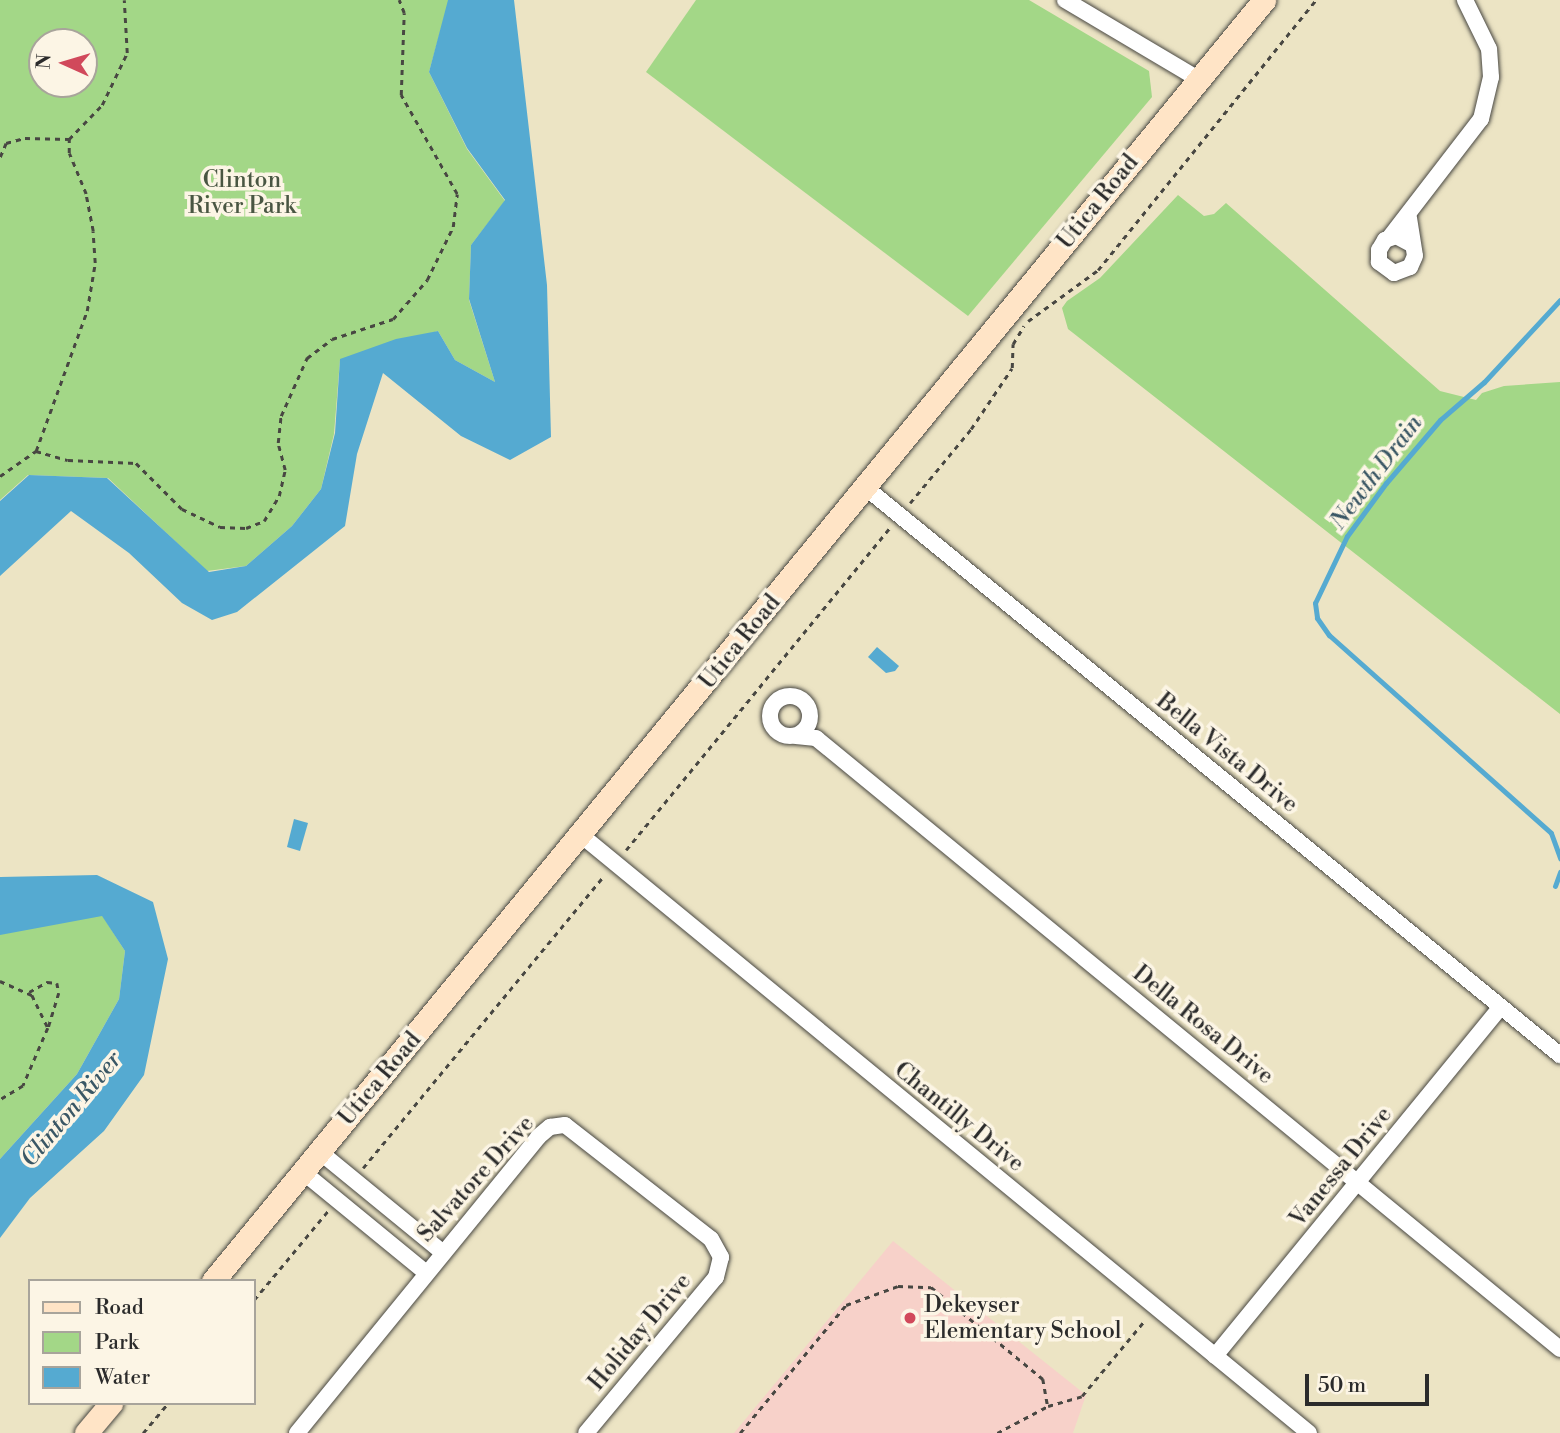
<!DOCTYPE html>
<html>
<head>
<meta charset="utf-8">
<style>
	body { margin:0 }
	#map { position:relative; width:1560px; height:1433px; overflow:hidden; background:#ece4c4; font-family:"Libre Bodoni",serif }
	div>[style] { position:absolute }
	.built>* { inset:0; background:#f7d1c9 }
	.green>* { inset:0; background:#a3d787 }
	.water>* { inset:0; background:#55aad1 }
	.stream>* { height:5px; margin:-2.5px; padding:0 2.5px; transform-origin:2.5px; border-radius:2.5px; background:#55aad1 }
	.path>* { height:2.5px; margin-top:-1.25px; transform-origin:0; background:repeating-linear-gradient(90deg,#484742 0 5px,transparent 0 10px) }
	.roads { filter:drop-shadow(0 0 2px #484742) drop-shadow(0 0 2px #484742) }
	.street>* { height:16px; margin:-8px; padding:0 8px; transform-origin:8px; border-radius:8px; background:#fff }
	.street>.ring { margin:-8px; padding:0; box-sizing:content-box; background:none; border:16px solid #fff; border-radius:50% }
	.secondary>* { height:23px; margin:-11.5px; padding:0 11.5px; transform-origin:11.5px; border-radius:11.5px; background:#ffe4c6 }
	.dots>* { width:19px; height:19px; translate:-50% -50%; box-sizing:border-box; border:4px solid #fcf5e5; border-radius:50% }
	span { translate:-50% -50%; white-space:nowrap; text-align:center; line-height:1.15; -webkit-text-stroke:7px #fcf5e5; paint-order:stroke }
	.park-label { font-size:23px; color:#495642 }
	.street-label { font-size:23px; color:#2b2b2b }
	.poi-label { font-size:23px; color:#2b2b2b }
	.left { translate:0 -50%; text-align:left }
	.water-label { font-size:24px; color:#3a5765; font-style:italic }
	.legend { position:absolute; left:28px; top:1279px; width:228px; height:126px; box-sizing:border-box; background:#fcf5e5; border:2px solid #a8a49b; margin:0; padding:9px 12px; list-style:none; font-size:21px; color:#2b2b2b }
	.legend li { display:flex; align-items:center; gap:14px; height:35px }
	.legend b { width:35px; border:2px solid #a8a49b }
	.north { position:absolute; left:28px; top:28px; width:70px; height:70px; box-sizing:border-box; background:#fcf5e5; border:2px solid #a8a49b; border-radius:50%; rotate:274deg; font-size:19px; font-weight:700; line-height:28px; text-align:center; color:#2b2b2b }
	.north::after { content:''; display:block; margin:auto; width:24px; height:32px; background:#d1495b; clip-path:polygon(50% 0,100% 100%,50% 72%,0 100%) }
	.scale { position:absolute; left:1305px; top:1374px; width:124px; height:32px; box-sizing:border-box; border:4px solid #2b2b2b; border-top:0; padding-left:9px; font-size:21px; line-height:24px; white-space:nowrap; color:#2b2b2b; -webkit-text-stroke:5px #fcf5e5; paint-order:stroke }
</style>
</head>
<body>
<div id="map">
	<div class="built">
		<i style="clip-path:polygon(893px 1241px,1086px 1395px,1073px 1433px,734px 1433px)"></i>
	</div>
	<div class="green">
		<i style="clip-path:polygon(evenodd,0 0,449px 0,429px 72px,467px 149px,505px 201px,471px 245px,469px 300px,495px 382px,455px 360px,438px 331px,340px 360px,334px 434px,321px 489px,292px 526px,246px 566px,207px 571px,108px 478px,28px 475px,0 500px,0 0,42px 42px,84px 42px,84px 84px,42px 84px,42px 42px)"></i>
		<i style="clip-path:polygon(696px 0,1029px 0,1149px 71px,1152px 97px,968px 316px,646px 72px)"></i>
		<i style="clip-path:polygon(1178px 195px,1204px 216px,1214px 214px,1226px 203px,1440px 391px,1476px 400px,1482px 393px,1504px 386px,1560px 382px,1560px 714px,1068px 329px,1062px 308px,1067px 301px,1100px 278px)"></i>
		<i style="clip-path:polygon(102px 915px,125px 951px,119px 999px,77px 1074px,0 1159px,0 934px)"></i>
	</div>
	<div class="water">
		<i style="clip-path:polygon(448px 0,514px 0,547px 285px,551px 437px,510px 460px,461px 436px,383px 373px,357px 454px,345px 526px,237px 612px,212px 620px,182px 603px,129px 553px,71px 511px,0 576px,0 501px,29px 475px,107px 478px,209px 572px,246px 566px,292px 526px,321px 489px,335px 433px,340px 359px,396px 339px,438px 331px,455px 360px,495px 382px,469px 299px,471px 245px,505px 200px,467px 148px,429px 72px)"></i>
		<i style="clip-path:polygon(877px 647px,899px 666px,895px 671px,886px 673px,868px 657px)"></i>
		<i style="clip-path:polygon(294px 819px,308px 823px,300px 851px,287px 847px)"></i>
		<i style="clip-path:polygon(97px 875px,153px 902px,168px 959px,144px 1075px,104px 1131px,30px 1198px,0 1238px,0 1159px,77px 1074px,119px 999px,125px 951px,102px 916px,0 935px,0 877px)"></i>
	</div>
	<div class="stream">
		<i style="left:1560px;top:300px;width:112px;rotate:132.8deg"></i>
		<i style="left:1484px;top:382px;width:58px;rotate:139.2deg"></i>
		<i style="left:1440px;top:420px;width:83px;rotate:130.6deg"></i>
		<i style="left:1386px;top:483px;width:66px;rotate:126.3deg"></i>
		<i style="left:1347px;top:536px;width:74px;rotate:115.5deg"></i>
		<i style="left:1315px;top:603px;width:15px;rotate:82deg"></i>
		<i style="left:1317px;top:618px;width:21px;rotate:55deg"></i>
		<i style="left:1329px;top:635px;width:297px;rotate:41.7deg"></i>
		<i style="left:1551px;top:833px;width:27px;rotate:70deg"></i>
		<i style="left:1555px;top:886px;width:15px;rotate:-70deg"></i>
	</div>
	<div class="path">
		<i style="left:0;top:157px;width:15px;rotate:-67deg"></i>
		<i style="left:6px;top:143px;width:20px;rotate:-15deg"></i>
		<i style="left:25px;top:138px;width:44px;rotate:1.3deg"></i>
		<i style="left:1028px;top:321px;width:87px;rotate:-36.1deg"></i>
		<i style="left:1098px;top:270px;width:347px;rotate:-51.1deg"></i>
		<i style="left:36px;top:451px;width:33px;rotate:16deg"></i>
		<i style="left:68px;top:460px;width:68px;rotate:2.5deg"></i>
		<i style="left:136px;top:463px;width:65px;rotate:45deg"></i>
		<i style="left:182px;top:509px;width:42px;rotate:25.3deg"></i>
		<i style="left:220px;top:527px;width:26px;rotate:2deg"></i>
		<i style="left:246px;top:528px;width:19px;rotate:-21deg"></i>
		<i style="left:264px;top:521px;width:29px;rotate:-59deg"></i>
		<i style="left:279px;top:496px;width:27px;rotate:-77deg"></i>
		<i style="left:285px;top:470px;width:28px;rotate:-105deg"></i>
		<i style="left:278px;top:443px;width:27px;rotate:-84deg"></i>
		<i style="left:281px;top:416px;width:64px;rotate:-65.9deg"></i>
		<i style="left:307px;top:358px;width:31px;rotate:-37deg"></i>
		<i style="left:332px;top:339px;width:64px;rotate:-18.2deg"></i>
		<i style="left:393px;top:319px;width:52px;rotate:-48.9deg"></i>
		<i style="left:427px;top:280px;width:59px;rotate:-63.9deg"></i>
		<i style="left:453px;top:227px;width:33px;rotate:-83deg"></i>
		<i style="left:457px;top:194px;width:114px;rotate:-119.5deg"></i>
		<i style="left:401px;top:95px;width:82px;rotate:-87.9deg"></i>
		<i style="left:404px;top:13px;width:14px;rotate:-111deg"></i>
		<i style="left:0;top:476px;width:44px;rotate:-34.8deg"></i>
		<i style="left:36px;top:451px;width:149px;rotate:-70deg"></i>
		<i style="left:87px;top:311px;width:49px;rotate:-80.5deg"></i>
		<i style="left:95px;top:263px;width:32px;rotate:-94deg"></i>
		<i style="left:93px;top:231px;width:38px;rotate:-101deg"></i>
		<i style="left:86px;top:194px;width:44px;rotate:-112.5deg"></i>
		<i style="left:69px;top:153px;width:14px;rotate:-90deg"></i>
		<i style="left:69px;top:139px;width:47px;rotate:-45.9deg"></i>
		<i style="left:102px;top:105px;width:58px;rotate:-64.3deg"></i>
		<i style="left:127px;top:53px;width:53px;rotate:-93.2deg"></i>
		<i style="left:910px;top:503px;width:96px;rotate:-50.5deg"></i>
		<i style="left:971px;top:429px;width:73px;rotate:-56.1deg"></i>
		<i style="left:1012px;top:368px;width:24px;rotate:-88deg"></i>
		<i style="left:1013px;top:344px;width:21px;rotate:-59deg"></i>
		<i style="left:626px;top:850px;width:417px;rotate:-50.7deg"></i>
		<i style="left:0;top:981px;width:35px;rotate:24deg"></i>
		<i style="left:32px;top:995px;width:37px;rotate:64deg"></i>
		<i style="left:48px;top:1028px;width:63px;rotate:113.3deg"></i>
		<i style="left:23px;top:1086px;width:27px;rotate:149deg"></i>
		<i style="left:29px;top:992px;width:21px;rotate:-29deg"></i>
		<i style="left:47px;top:982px;width:10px;rotate:6deg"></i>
		<i style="left:57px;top:983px;width:10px;rotate:79deg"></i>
		<i style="left:59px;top:993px;width:37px;rotate:107deg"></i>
		<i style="left:363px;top:1168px;width:379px;rotate:-50.5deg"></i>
		<i style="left:254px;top:1300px;width:116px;rotate:-50.3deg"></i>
		<i style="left:143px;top:1433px;width:39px;rotate:-50deg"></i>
		<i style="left:740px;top:1433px;width:166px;rotate:-50.4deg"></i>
		<i style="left:846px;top:1305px;width:55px;rotate:-20.1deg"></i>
		<i style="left:898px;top:1286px;width:33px;rotate:2deg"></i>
		<i style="left:931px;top:1287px;width:145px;rotate:39.4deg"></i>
		<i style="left:1043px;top:1379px;width:27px;rotate:80deg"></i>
		<i style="left:997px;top:1433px;width:58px;rotate:-27.9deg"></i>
		<i style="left:1048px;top:1406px;width:35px;rotate:-16deg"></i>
		<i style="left:1082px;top:1396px;width:99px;rotate:-50.3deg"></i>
	</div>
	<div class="roads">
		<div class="street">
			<i style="left:1065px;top:0;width:155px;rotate:30.7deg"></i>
			<i style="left:1409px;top:218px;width:38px;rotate:81deg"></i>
			<i style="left:1415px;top:256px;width:12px;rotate:114deg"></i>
			<i style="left:1410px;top:267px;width:17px;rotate:159deg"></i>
			<i style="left:1394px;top:273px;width:19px;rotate:-144deg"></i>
			<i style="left:1379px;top:262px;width:12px;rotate:-90deg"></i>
			<i style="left:1379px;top:250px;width:12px;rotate:-59deg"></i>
			<i style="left:1385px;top:240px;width:12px;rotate:-20deg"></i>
			<i style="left:1396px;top:236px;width:17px;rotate:28deg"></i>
			<i style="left:1390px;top:237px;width:149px;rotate:-52.4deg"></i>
			<i style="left:1481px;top:119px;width:43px;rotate:-76.6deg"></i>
			<i style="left:1491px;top:77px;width:28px;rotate:-94deg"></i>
			<i style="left:1489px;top:49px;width:55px;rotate:-116.1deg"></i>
			<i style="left:865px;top:487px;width:898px;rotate:39.26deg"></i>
			<i class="ring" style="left:770px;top:696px;width:24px;height:24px"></i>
			<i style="left:796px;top:736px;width:20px;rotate:6deg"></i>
			<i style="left:816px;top:738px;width:963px;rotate:39.39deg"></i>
			<i style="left:581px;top:835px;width:942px;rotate:39.4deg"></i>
			<i style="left:320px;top:1152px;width:158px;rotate:39.3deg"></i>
			<i style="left:303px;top:1172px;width:158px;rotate:39.3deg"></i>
			<i style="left:1215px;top:1356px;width:451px;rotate:-50.7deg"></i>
			<i style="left:297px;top:1433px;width:382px;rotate:-50.8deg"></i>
			<i style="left:538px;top:1137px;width:16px;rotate:-40deg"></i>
			<i style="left:550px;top:1127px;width:15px;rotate:-8deg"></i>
			<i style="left:565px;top:1125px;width:185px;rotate:38deg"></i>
			<i style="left:711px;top:1239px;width:21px;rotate:61deg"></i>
			<i style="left:721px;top:1257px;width:21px;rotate:104deg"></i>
			<i style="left:716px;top:1277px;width:203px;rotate:129.8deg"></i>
		</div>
		<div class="secondary">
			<i style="left:213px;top:1281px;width:1657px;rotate:-50.63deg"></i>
			<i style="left:86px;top:1433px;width:39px;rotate:-50deg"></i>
		</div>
	</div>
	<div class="dots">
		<i style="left:910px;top:1318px;background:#d1495b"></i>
	</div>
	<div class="park-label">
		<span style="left:242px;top:193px">Clinton<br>River Park</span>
	</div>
	<div class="street-label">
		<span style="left:1098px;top:202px;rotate:-51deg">Utica Road</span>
		<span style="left:740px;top:642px;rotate:-51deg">Utica Road</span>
		<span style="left:1227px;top:753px;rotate:39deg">Bella Vista Drive</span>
		<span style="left:1203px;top:1025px;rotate:39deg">Della Rosa Drive</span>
		<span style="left:380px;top:1079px;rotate:-50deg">Utica Road</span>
		<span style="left:959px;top:1117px;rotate:39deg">Chantilly Drive</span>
		<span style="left:1341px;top:1167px;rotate:-51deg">Vanessa Drive</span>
		<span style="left:476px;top:1179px;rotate:-48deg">Salvatore Drive</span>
		<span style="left:640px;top:1332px;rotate:-50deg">Holiday Drive</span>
	</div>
	<div class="poi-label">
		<span class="left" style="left:924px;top:1318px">Dekeyser<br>Elementary School</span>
	</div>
	<div class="water-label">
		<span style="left:1377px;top:473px;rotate:-53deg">Newth Drain</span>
		<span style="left:72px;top:1110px;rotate:-50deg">Clinton River</span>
	</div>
	<ul class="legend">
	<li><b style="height:9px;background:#ffe4c6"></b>Road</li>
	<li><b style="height:19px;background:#a3d787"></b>Park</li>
	<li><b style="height:19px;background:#55aad1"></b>Water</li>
	</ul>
	<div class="north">N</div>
	<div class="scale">50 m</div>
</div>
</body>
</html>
